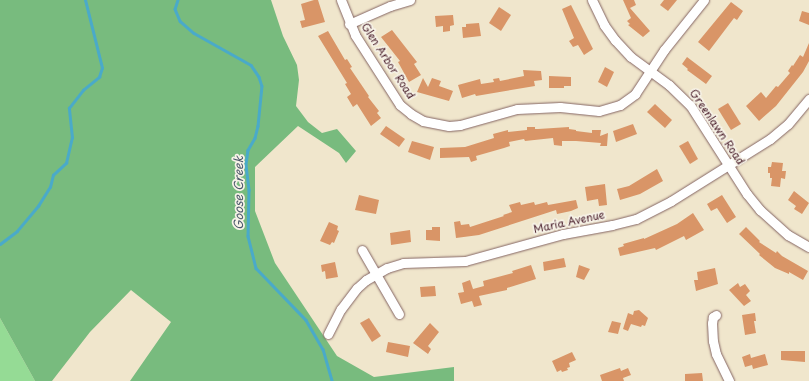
<!DOCTYPE html>
<html>
<head>
<meta charset="utf-8">
<style>
	body { margin:0 }
	#map { position:relative; width:809px; height:381px; overflow:hidden; background:#f0e6cc; font-family:"Playpen Sans",sans-serif }
	div>[style] { position:absolute }
	.green>* { inset:0; background:#95db95 }
	.forest>* { inset:0; background:#78bb7e }
	.stream>* { height:2.5px; margin:-1.25px; padding:0 1.25px; transform-origin:1.25px; border-radius:1.25px; background:#4aaac9 }
	.building>* { inset:0; background:#d99567 }
	.roads { filter:drop-shadow(0 0 1px #846563) drop-shadow(0 0 1px #846563) }
	.street>* { height:9px; margin:-4.5px; padding:0 4.5px; transform-origin:4.5px; border-radius:4.5px; background:#fff }
	span { translate:-50% -50%; white-space:nowrap; text-align:center; line-height:1.15; -webkit-text-stroke:3.5px #f7f3e8; paint-order:stroke }
	.street-label { font-size:11px; color:#4a1f2b }
	.water-label { font-size:12px; color:#4a576a; font-style:italic }
</style>
</head>
<body>
<div id="map">
	<div class="green">
		<i style="clip-path:polygon(0 318px,35px 381px,0 381px)"></i>
	</div>
	<div class="forest">
		<i style="clip-path:polygon(0 0,271px 0,283px 36px,297px 65px,299px 80px,296px 106px,308px 122px,322px 133px,337px 129px,356px 151px,346px 163px,339px 153px,298px 126px,255px 167px,255px 211px,275px 263px,337px 356px,374px 377px,454px 367px,454px 381px,130px 381px,171px 322px,131px 290px,90px 332px,52px 381px,35px 381px,0 318px)"></i>
	</div>
	<div class="stream">
		<i style="left:178px;top:0;width:9px;rotate:108deg"></i>
		<i style="left:175px;top:9px;width:13px;rotate:67deg"></i>
		<i style="left:180px;top:21px;width:18px;rotate:41deg"></i>
		<i style="left:194px;top:33px;width:65px;rotate:29.3deg"></i>
		<i style="left:251px;top:65px;width:14px;rotate:56deg"></i>
		<i style="left:259px;top:77px;width:9px;rotate:72deg"></i>
		<i style="left:262px;top:86px;width:40px;rotate:95.7deg"></i>
		<i style="left:258px;top:126px;width:12px;rotate:104deg"></i>
		<i style="left:255px;top:138px;width:14px;rotate:120deg"></i>
		<i style="left:248px;top:150px;width:15px;rotate:98deg"></i>
		<i style="left:246px;top:165px;width:25px;rotate:83deg"></i>
		<i style="left:249px;top:190px;width:46px;rotate:91.2deg"></i>
		<i style="left:248px;top:236px;width:33px;rotate:76deg"></i>
		<i style="left:256px;top:268px;width:72px;rotate:46.1deg"></i>
		<i style="left:306px;top:320px;width:34px;rotate:60deg"></i>
		<i style="left:323px;top:349px;width:33px;rotate:74deg"></i>
		<i style="left:0;top:244px;width:21px;rotate:-37deg"></i>
		<i style="left:17px;top:231px;width:33px;rotate:-50deg"></i>
		<i style="left:38px;top:206px;width:22px;rotate:-58deg"></i>
		<i style="left:50px;top:187px;width:12px;rotate:-76deg"></i>
		<i style="left:53px;top:175px;width:18px;rotate:-43deg"></i>
		<i style="left:66px;top:163px;width:26px;rotate:-77deg"></i>
		<i style="left:72px;top:138px;width:30px;rotate:-96deg"></i>
		<i style="left:69px;top:108px;width:23px;rotate:-52deg"></i>
		<i style="left:83px;top:90px;width:21px;rotate:-39deg"></i>
		<i style="left:99px;top:77px;width:9px;rotate:-72deg"></i>
		<i style="left:102px;top:68px;width:70px;rotate:-104deg"></i>
	</div>
	<div class="building">
		<i style="clip-path:polygon(314px 0,318px 0,325px 22px,302px 28px,300px 21px,305px 20px,301px 4px)"></i>
		<i style="clip-path:polygon(623px 0,634px 0,636px 5px,630px 8px,650px 31px,643px 37px,628px 25px,630px 24px,627px 21px,631px 18px)"></i>
		<i style="clip-path:polygon(664px 0,677px 0,668px 11px,660px 5px)"></i>
		<i style="clip-path:polygon(731px 2px,743px 11px,737px 20px,734px 18px,709px 51px,698px 42px)"></i>
		<i style="clip-path:polygon(571px 5px,593px 49px,584px 55px,578px 45px,573px 47px,569px 41px,574px 38px,562px 9px)"></i>
		<i style="clip-path:polygon(499px 7px,511px 15px,501px 31px,489px 23px)"></i>
		<i style="clip-path:polygon(802px 11px,809px 13px,809px 25px,799px 21px)"></i>
		<i style="clip-path:polygon(453px 15px,454px 25px,450px 26px,450px 31px,443px 32px,443px 26px,436px 27px,435px 16px)"></i>
		<i style="clip-path:polygon(479px 23px,481px 36px,463px 38px,462px 27px,466px 27px,466px 24px)"></i>
		<i style="clip-path:polygon(392px 30px,417px 62px,414px 64px,421px 75px,409px 82px,398px 62px,400px 61px,381px 37px)"></i>
		<i style="clip-path:polygon(328px 31px,345px 60px,347px 59px,352px 67px,350px 68px,369px 96px,368px 97px,379px 111px,377px 113px,381px 118px,371px 126px,357px 104px,353px 107px,347px 97px,351px 94px,345px 84px,347px 83px,318px 36px)"></i>
		<i style="clip-path:polygon(809px 43px,809px 61px,803px 72px,776px 106px,759px 121px,746px 106px,761px 92px,766px 98px,776px 86px,778px 87px,790px 73px,788px 71px,792px 65px,793px 66px,800px 55px,803px 57px)"></i>
		<i style="clip-path:polygon(687px 57px,712px 76px,706px 84px,687px 70px,688px 69px,682px 64px)"></i>
		<i style="clip-path:polygon(605px 67px,614px 72px,607px 87px,598px 82px)"></i>
		<i style="clip-path:polygon(523px 70px,541px 71px,542px 80px,534px 81px,535px 86px,476px 96px,475px 94px,462px 98px,458px 85px,480px 79px,481px 84px,494px 82px,493px 79px,499px 78px,500px 81px,524px 76px)"></i>
		<i style="clip-path:polygon(549px 76px,571px 77px,571px 86px,564px 86px,564px 88px,549px 88px)"></i>
		<i style="clip-path:polygon(423px 78px,428px 87px,432px 78px,441px 81px,439px 86px,453px 91px,449px 101px,417px 92px)"></i>
		<i style="clip-path:polygon(728px 103px,741px 124px,731px 130px,718px 109px)"></i>
		<i style="clip-path:polygon(655px 104px,672px 120px,665px 128px,647px 112px)"></i>
		<i style="clip-path:polygon(633px 124px,637px 134px,616px 142px,613px 131px)"></i>
		<i style="clip-path:polygon(386px 126px,405px 139px,399px 147px,380px 134px)"></i>
		<i style="clip-path:polygon(527px 127px,535px 127px,535px 129px,538px 129px,569px 127px,569px 129px,576px 130px,576px 131px,592px 133px,592px 130px,601px 130px,600px 136px,608px 133px,607px 146px,600px 146px,601px 143px,576px 141px,562px 141px,562px 146px,554px 145px,553px 138px,525px 141px,524px 139px,509px 142px,510px 146px,504px 148px,476px 156px,477px 160px,471px 162px,469px 157px,440px 158px,440px 148px,465px 147px,494px 138px,493px 134px,508px 130px,508px 132px,527px 130px)"></i>
		<i style="clip-path:polygon(412px 141px,434px 147px,430px 160px,408px 152px)"></i>
		<i style="clip-path:polygon(688px 141px,698px 159px,690px 164px,679px 146px)"></i>
		<i style="clip-path:polygon(772px 162px,783px 163px,782px 171px,786px 171px,785px 179px,781px 178px,780px 187px,771px 186px,772px 178px,770px 178px,770px 173px,768px 173px,768px 167px,771px 167px)"></i>
		<i style="clip-path:polygon(657px 169px,663px 181px,640px 194px,620px 200px,617px 189px,629px 186px)"></i>
		<i style="clip-path:polygon(605px 184px,607px 205px,599px 206px,598px 199px,587px 201px,585px 187px)"></i>
		<i style="clip-path:polygon(794px 191px,809px 203px,802px 214px,794px 209px,796px 206px,788px 200px)"></i>
		<i style="clip-path:polygon(359px 195px,379px 200px,376px 214px,355px 210px)"></i>
		<i style="clip-path:polygon(722px 195px,736px 217px,727px 223px,717px 208px,711px 211px,707px 204px)"></i>
		<i style="clip-path:polygon(576px 200px,578px 208px,571px 211px,557px 214px,556px 210px,479px 235px,456px 238px,454px 222px,460px 221px,461px 225px,469px 224px,470px 227px,504px 216px,503px 215px,512px 212px,509px 205px,520px 202px,521px 205px,534px 202px,535px 205px,547px 202px,548px 205px)"></i>
		<i style="clip-path:polygon(693px 213px,704px 230px,686px 240px,684px 236px,656px 250px,655px 248px,620px 256px,618px 248px,624px 246px,623px 244px,644px 238px,644px 239px,677px 224px)"></i>
		<i style="clip-path:polygon(329px 222px,338px 226px,337px 230px,339px 231px,334px 243px,332px 242px,330px 245px,320px 241px)"></i>
		<i style="clip-path:polygon(432px 227px,440px 227px,440px 241px,426px 240px,426px 230px,432px 230px)"></i>
		<i style="clip-path:polygon(746px 227px,760px 241px,759px 242px,776px 253px,777px 251px,782px 256px,808px 271px,803px 280px,789px 272px,789px 274px,775px 268px,759px 255px,760px 254px,739px 234px)"></i>
		<i style="clip-path:polygon(410px 230px,411px 242px,391px 245px,390px 233px)"></i>
		<i style="clip-path:polygon(564px 258px,566px 267px,544px 271px,543px 262px)"></i>
		<i style="clip-path:polygon(335px 262px,338px 277px,326px 279px,325px 271px,322px 272px,321px 265px)"></i>
		<i style="clip-path:polygon(531px 265px,536px 279px,507px 288px,507px 290px,479px 296px,482px 305px,474px 307px,472px 301px,461px 304px,458px 293px,464px 292px,462px 283px,470px 280px,473px 289px,484px 286px,483px 281px,513px 273px,512px 271px)"></i>
		<i style="clip-path:polygon(579px 265px,590px 269px,584px 280px,576px 277px)"></i>
		<i style="clip-path:polygon(715px 268px,718px 284px,696px 291px,694px 280px,698px 280px,697px 272px)"></i>
		<i style="clip-path:polygon(738px 283px,740px 287px,745px 284px,750px 291px,746px 295px,751px 301px,744px 306px,729px 290px)"></i>
		<i style="clip-path:polygon(435px 286px,436px 296px,421px 297px,420px 287px)"></i>
		<i style="clip-path:polygon(639px 310px,648px 318px,645px 326px,642px 325px,641px 327px,631px 324px,628px 331px,623px 329px,628px 313px,633px 315px,634px 311px)"></i>
		<i style="clip-path:polygon(755px 313px,756px 321px,754px 321px,756px 333px,745px 335px,742px 315px)"></i>
		<i style="clip-path:polygon(369px 318px,381px 336px,372px 342px,360px 323px)"></i>
		<i style="clip-path:polygon(612px 321px,621px 323px,618px 334px,608px 332px)"></i>
		<i style="clip-path:polygon(430px 323px,439px 332px,428px 346px,431px 349px,428px 354px,413px 343px)"></i>
		<i style="clip-path:polygon(388px 342px,410px 346px,408px 357px,386px 352px)"></i>
		<i style="clip-path:polygon(781px 351px,805px 351px,805px 362px,781px 360px)"></i>
		<i style="clip-path:polygon(572px 352px,576px 360px,569px 363px,570px 367px,567px 368px,568px 370px,562px 372px,561px 370px,557px 372px,552px 361px)"></i>
		<i style="clip-path:polygon(750px 354px,751px 358px,765px 354px,768px 365px,753px 369px,752px 365px,745px 367px,742px 357px)"></i>
		<i style="clip-path:polygon(620px 368px,621px 371px,628px 368px,631px 375px,623px 378px,624px 381px,602px 381px,600px 375px)"></i>
		<i style="clip-path:polygon(702px 373px,703px 381px,685px 381px,685px 374px)"></i>
	</div>
	<div class="roads">
		<div class="street">
			<i style="left:341px;top:0;width:38px;rotate:68deg"></i>
			<i style="left:355px;top:35px;width:83px;rotate:57.3deg"></i>
			<i style="left:400px;top:105px;width:14px;rotate:39deg"></i>
			<i style="left:411px;top:114px;width:14px;rotate:30deg"></i>
			<i style="left:423px;top:121px;width:26px;rotate:11deg"></i>
			<i style="left:449px;top:126px;width:11px;rotate:-5deg"></i>
			<i style="left:460px;top:125px;width:59px;rotate:-15.7deg"></i>
			<i style="left:517px;top:109px;width:43px;rotate:-2.7deg"></i>
			<i style="left:560px;top:107px;width:39px;rotate:6deg"></i>
			<i style="left:599px;top:111px;width:22px;rotate:-16deg"></i>
			<i style="left:620px;top:105px;width:19px;rotate:-36deg"></i>
			<i style="left:635px;top:94px;width:53px;rotate:-56.6deg"></i>
			<i style="left:664px;top:50px;width:64px;rotate:-51.3deg"></i>
			<i style="left:592px;top:0;width:28px;rotate:64deg"></i>
			<i style="left:604px;top:25px;width:19px;rotate:54deg"></i>
			<i style="left:615px;top:40px;width:23px;rotate:47deg"></i>
			<i style="left:631px;top:57px;width:47px;rotate:36.4deg"></i>
			<i style="left:669px;top:85px;width:29px;rotate:44deg"></i>
			<i style="left:690px;top:105px;width:106px;rotate:57.4deg"></i>
			<i style="left:747px;top:194px;width:21px;rotate:51deg"></i>
			<i style="left:760px;top:210px;width:38px;rotate:42deg"></i>
			<i style="left:788px;top:235px;width:24px;rotate:30deg"></i>
			<i style="left:349px;top:24px;width:45px;rotate:-23.7deg"></i>
			<i style="left:390px;top:6px;width:21px;rotate:-17deg"></i>
			<i style="left:362px;top:250px;width:74px;rotate:60deg"></i>
			<i style="left:716px;top:315px;width:4px;rotate:146deg"></i>
			<i style="left:713px;top:317px;width:6px;rotate:99deg"></i>
			<i style="left:712px;top:323px;width:18px;rotate:87deg"></i>
			<i style="left:713px;top:341px;width:13px;rotate:77deg"></i>
			<i style="left:716px;top:354px;width:30px;rotate:64deg"></i>
			<i style="left:328px;top:334px;width:28px;rotate:-63deg"></i>
			<i style="left:341px;top:309px;width:26px;rotate:-53deg"></i>
			<i style="left:357px;top:288px;width:12px;rotate:-42deg"></i>
			<i style="left:366px;top:280px;width:24px;rotate:-30deg"></i>
			<i style="left:387px;top:268px;width:17px;rotate:-17deg"></i>
			<i style="left:403px;top:263px;width:62px;rotate:-1.8deg"></i>
			<i style="left:465px;top:261px;width:102px;rotate:-15.4deg"></i>
			<i style="left:563px;top:234px;width:50px;rotate:-10.4deg"></i>
			<i style="left:612px;top:225px;width:25px;rotate:-14deg"></i>
			<i style="left:636px;top:219px;width:39px;rotate:-27deg"></i>
			<i style="left:671px;top:201px;width:117px;rotate:-32.1deg"></i>
			<i style="left:770px;top:139px;width:23px;rotate:-40deg"></i>
			<i style="left:788px;top:124px;width:33px;rotate:-50deg"></i>
		</div>
	</div>
	<div class="street-label">
		<span style="left:388px;top:61px;rotate:57deg">Glen Arbor Road</span>
		<span style="left:717px;top:127px;rotate:56deg">Greenlawn Road</span>
		<span style="left:569px;top:222px;rotate:-12deg">Maria Avenue</span>
	</div>
	<div class="water-label">
		<span style="left:239px;top:193px;rotate:-90deg">Goose Creek</span>
	</div>
</div>
</body>
</html>
